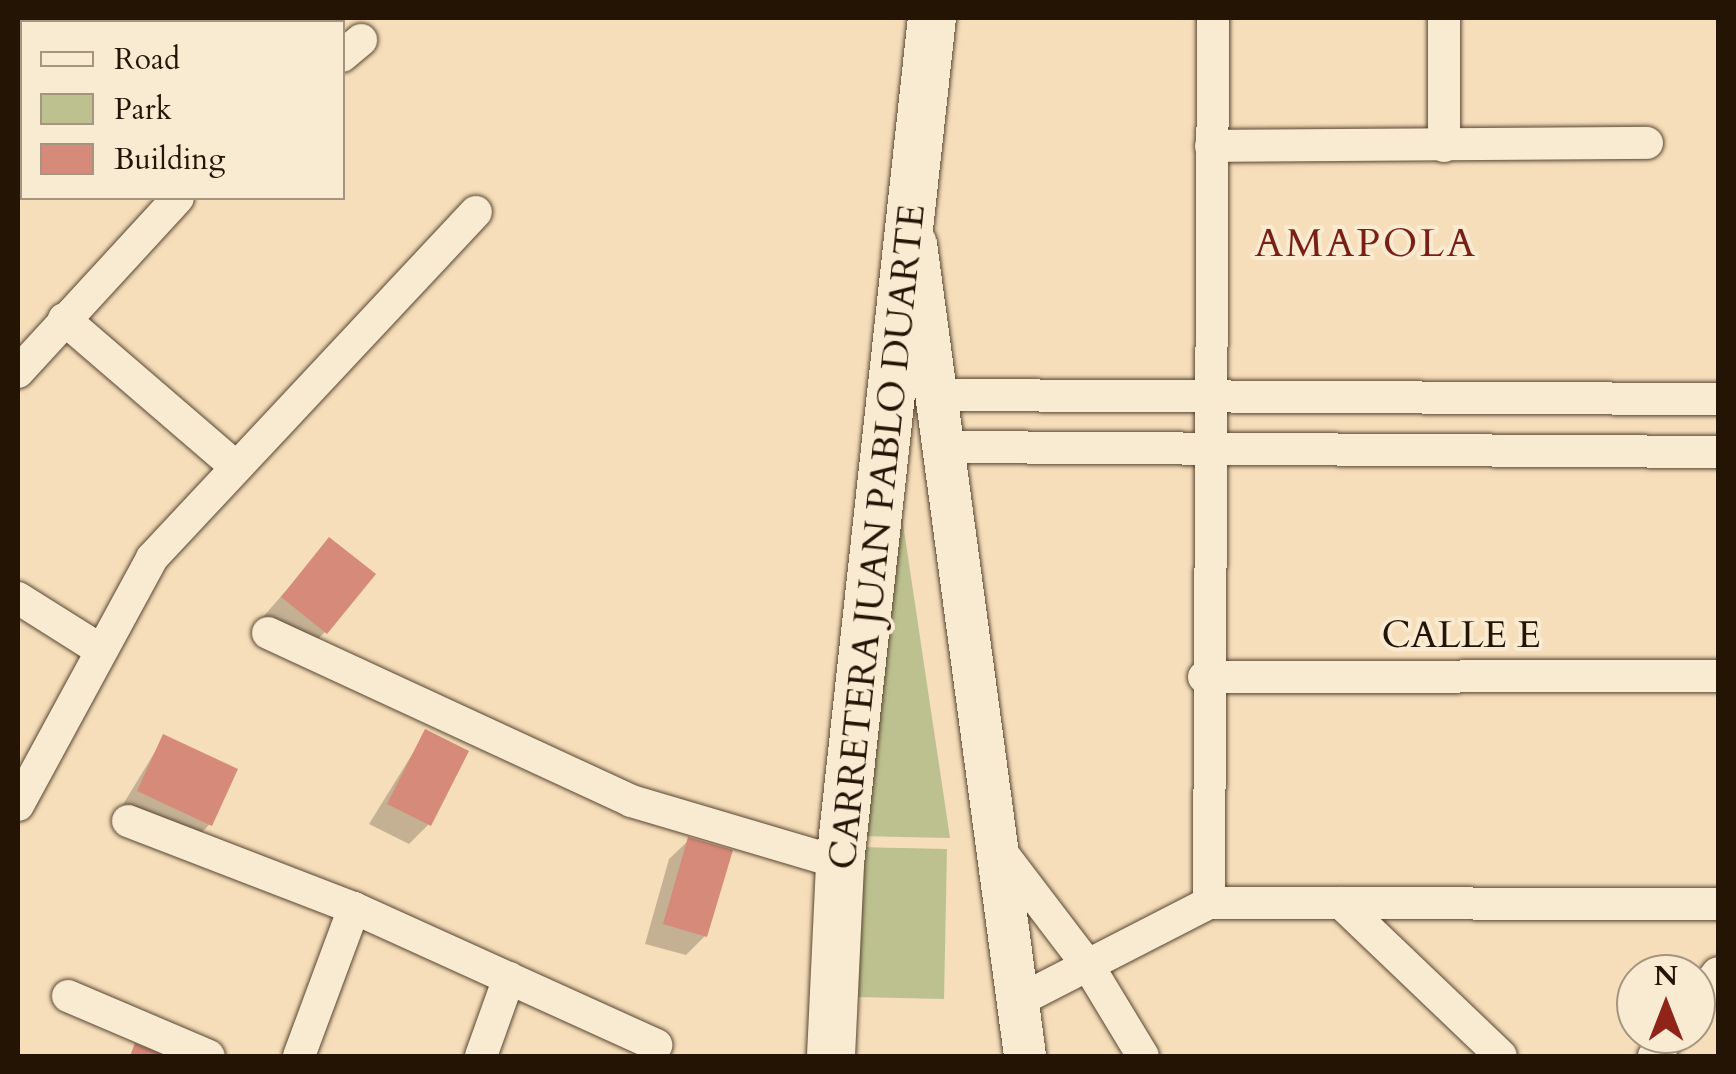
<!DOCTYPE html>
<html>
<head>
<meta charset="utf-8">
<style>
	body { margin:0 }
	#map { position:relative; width:1736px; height:1074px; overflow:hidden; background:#f6deba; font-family:Cardo,serif }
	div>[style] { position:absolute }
	.green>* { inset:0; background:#bdc18f }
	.shadow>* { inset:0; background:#0003 }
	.building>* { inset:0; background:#d68a7a }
	.roads { filter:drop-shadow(0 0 2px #584632) drop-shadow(0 0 2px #584632) }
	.minor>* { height:32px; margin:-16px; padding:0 16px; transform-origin:16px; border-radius:16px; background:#f9ead2 }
	.tertiary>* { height:42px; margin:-21px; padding:0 21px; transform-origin:21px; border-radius:21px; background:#f9ead2 }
	.secondary>* { height:48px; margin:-24px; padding:0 24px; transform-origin:24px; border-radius:24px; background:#f9ead2 }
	span { translate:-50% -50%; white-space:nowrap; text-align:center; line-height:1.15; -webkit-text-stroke:8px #f9ead2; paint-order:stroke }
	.street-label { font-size:38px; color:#241404 }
	.neighbourhood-label { font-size:40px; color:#7a1f14; letter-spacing:2.5px }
	.frame { position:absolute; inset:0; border:20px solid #241404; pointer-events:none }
	.legend { position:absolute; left:20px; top:20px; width:325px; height:180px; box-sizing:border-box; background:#f9ead2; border:2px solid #a49480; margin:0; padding:12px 18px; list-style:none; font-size:30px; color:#241404 }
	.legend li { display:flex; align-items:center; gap:20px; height:50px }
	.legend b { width:50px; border:2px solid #a49480 }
	.north { position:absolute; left:1616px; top:954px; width:100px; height:100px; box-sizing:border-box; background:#f9ead2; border:2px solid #a49480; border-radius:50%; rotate:0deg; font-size:28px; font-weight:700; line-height:40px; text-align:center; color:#241404 }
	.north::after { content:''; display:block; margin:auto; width:35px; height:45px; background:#8f2418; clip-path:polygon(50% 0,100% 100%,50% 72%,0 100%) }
</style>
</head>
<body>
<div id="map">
	<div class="green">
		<i style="clip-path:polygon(895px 470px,950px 838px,856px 836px)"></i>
		<i style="clip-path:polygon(857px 847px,947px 849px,944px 999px,855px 997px)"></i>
	</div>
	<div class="shadow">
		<i style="clip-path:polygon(330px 540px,325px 632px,306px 651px,263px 617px)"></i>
		<i style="clip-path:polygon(426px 732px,428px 825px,409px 844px,369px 824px)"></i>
		<i style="clip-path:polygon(164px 737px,210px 824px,190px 844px,119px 811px)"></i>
		<i style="clip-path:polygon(689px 840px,705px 936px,686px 955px,645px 944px,669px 859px)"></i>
	</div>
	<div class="building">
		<i style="clip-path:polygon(329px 537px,376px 574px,327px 634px,281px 597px)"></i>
		<i style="clip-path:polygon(425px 729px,469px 751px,431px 826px,387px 804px)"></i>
		<i style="clip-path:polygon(163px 734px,238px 769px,212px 826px,137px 791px)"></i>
		<i style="clip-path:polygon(688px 837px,733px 850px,707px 937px,663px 924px)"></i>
		<i style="clip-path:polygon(135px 1043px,166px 1056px,130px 1056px)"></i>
	</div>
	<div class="roads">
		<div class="minor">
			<i style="left:342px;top:56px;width:25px;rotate:-40deg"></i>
			<i style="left:1211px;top:146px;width:436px;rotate:-0.4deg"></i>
			<i style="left:1444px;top:146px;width:128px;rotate:-90deg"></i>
			<i style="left:64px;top:319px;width:227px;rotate:40.7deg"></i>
			<i style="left:18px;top:372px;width:236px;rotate:-47.4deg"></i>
			<i style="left:942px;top:395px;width:776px;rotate:0.3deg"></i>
			<i style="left:949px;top:447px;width:769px;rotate:0.37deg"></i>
			<i style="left:18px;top:598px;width:96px;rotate:32.2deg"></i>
			<i style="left:268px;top:633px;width:400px;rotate:24.8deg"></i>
			<i style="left:631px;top:801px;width:218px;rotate:16.5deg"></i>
			<i style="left:1204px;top:677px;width:514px;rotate:-0.11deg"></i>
			<i style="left:18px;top:805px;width:281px;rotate:-61.5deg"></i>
			<i style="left:152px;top:558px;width:474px;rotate:-46.9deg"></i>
			<i style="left:128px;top:821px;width:242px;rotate:21.1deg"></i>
			<i style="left:354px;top:908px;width:332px;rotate:24.4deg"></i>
			<i style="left:999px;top:849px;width:148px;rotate:52.7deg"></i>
			<i style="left:1089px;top:967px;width:104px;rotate:58.8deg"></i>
			<i style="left:1209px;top:903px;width:885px;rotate:-89.74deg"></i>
			<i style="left:1341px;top:903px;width:221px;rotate:43.7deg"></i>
			<i style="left:68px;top:996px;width:153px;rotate:23.1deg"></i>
			<i style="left:1018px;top:1001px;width:215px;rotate:-27.2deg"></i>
			<i style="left:1209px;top:903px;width:509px;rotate:0.11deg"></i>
			<i style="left:1696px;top:1002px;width:36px;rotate:-53deg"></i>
			<i style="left:299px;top:1056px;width:158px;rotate:-69.6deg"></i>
			<i style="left:481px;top:1056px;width:83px;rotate:-70.3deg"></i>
			<i style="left:1654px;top:1056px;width:28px;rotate:-51deg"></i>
		</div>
		<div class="tertiary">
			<i style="left:916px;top:244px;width:819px;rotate:82.35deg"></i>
		</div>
		<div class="secondary">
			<i style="left:831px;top:1056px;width:193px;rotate:-87.3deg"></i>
			<i style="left:840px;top:863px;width:850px;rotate:-83.79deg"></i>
		</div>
	</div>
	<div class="street-label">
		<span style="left:878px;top:537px;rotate:-84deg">CARRETERA JUAN PABLO DUARTE</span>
		<span style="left:1461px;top:636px">CALLE E</span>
	</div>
	<div class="neighbourhood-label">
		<span style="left:1366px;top:244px">AMAPOLA</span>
	</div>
	<div class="frame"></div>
	<ul class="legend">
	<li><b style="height:12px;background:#f9ead2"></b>Road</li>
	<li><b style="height:28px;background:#bdc18f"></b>Park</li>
	<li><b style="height:28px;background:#d68a7a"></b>Building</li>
	</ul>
	<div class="north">N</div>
</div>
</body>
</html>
